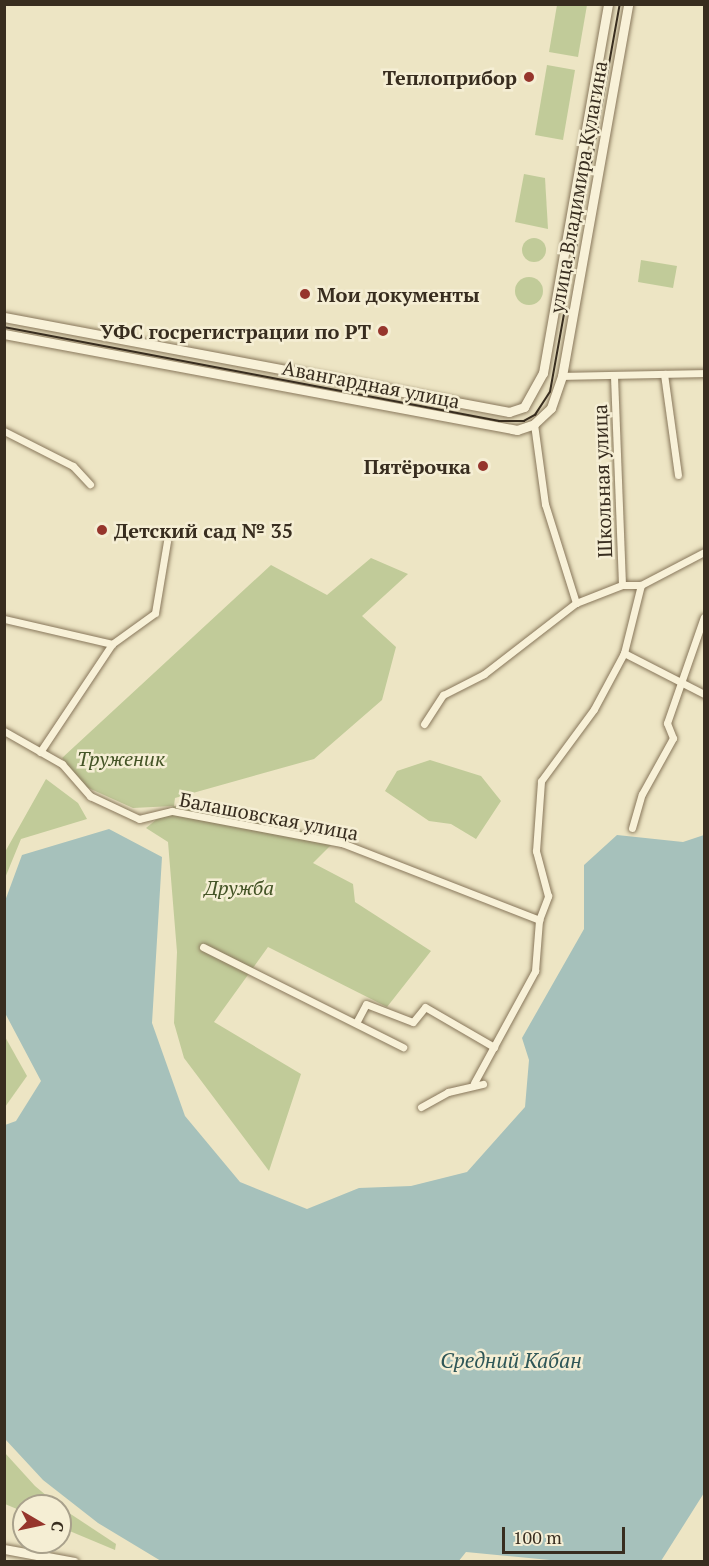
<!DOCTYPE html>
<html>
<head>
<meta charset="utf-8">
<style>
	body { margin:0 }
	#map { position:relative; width:709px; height:1566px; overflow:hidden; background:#ede5c4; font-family:"PT Serif",serif }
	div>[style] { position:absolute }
	.green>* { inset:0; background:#c1cb99 }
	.round { border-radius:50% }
	.water>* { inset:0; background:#a6c1bb }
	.roads { filter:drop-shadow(0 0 2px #88775b) drop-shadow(0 0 2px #88775b) }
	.street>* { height:7px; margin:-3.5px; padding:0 3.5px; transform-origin:3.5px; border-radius:3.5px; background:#f8f1d8 }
	.secondary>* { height:9px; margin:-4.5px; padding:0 4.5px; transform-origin:4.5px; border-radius:4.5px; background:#f8f1d8 }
	.tram>* { height:1.5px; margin:-0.75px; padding:0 0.75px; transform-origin:0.75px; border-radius:0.75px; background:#382d1f }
	.dots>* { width:16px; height:16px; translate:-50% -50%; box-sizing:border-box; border:3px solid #f5eed4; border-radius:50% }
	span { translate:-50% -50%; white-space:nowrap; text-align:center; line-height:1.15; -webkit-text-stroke:5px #f5eed4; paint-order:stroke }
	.poi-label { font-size:20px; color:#382d1f; font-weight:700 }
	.right { translate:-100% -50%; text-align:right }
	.left { translate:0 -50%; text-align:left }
	.street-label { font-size:20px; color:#382d1f }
	.park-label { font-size:20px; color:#445426; font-style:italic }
	.water-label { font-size:21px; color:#2e5657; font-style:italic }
	.frame { position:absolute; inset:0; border:6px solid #382d1f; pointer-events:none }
	.north { position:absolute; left:12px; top:1494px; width:60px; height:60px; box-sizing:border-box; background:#f5eed4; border:2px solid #a9a18c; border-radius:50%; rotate:99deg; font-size:16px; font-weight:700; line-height:24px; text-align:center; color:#382d1f }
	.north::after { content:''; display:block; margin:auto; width:21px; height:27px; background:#96352c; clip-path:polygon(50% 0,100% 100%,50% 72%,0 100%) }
	.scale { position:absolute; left:502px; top:1527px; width:123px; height:27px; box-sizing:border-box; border:3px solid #382d1f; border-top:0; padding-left:8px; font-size:18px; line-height:21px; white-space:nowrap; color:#382d1f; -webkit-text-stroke:4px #f5eed4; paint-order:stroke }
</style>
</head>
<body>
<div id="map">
	<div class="green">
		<i style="clip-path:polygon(557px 5px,587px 5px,578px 57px,549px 52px)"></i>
		<i style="clip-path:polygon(547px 65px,575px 70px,563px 140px,535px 135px)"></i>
		<i style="clip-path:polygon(524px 174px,545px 178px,548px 229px,515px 222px)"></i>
		<i class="round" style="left:522px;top:238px;width:24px;height:24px"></i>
		<i style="clip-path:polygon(641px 260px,677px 266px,673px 288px,638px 282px)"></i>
		<i class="round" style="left:515px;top:277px;width:28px;height:28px"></i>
		<i style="clip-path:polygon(371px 558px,408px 574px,362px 616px,396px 647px,382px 700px,314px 759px,175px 798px,174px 806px,338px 838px,313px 863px,353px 884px,355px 902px,431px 951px,387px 1007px,268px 947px,214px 1022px,301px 1074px,269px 1171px,184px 1058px,174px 1023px,177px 952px,168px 842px,146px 828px,173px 806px,133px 808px,84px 786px,62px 758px,271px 565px,327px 595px)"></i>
		<i style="clip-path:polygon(430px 760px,481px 776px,501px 801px,476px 839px,451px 824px,429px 821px,385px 791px,397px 771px)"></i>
		<i style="clip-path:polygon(46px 779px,78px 803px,87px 819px,21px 839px,5px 878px,5px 852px)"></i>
		<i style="clip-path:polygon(4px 1035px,27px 1076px,5px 1107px,4px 1107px)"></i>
		<i style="clip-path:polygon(5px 1453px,35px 1486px,59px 1506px,24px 1506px,24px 1512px,5px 1504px)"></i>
		<i style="clip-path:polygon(60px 1507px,116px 1544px,115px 1550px,60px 1527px)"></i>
	</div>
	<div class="water">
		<i style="clip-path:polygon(109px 829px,162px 857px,152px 1023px,185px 1116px,240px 1182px,307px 1209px,359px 1188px,411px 1186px,467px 1172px,525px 1107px,529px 1060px,522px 1038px,584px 929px,584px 865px,617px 835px,683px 842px,704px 835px,704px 1493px,661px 1561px,571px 1562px,466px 1552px,458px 1562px,161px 1561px,98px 1523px,43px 1480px,5px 1439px,5px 1125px,16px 1121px,41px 1081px,5px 1013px,5px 901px,22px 855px)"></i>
	</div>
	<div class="roads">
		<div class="street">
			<i style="left:664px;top:374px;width:102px;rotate:82.1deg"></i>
			<i style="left:562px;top:376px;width:142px;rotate:-1.2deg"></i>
			<i style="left:614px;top:376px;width:209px;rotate:87.8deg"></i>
			<i style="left:534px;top:424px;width:81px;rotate:82.2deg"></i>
			<i style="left:545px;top:504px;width:104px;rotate:72.6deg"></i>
			<i style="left:4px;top:431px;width:77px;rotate:26.9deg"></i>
			<i style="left:73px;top:466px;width:25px;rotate:47deg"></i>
			<i style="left:4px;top:619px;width:111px;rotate:13deg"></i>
			<i style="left:624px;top:653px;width:90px;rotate:27.1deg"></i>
			<i style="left:424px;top:724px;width:35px;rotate:-57deg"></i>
			<i style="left:443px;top:695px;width:46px;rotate:-27.1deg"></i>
			<i style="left:484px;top:674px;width:116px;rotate:-37.7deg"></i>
			<i style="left:576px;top:603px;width:49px;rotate:-21.4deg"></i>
			<i style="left:622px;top:585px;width:19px"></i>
			<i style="left:641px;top:585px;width:71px;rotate:-27.6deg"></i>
			<i style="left:4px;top:731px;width:67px;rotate:29.6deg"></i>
			<i style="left:62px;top:764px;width:43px;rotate:48.8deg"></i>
			<i style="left:90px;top:796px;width:54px;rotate:25.1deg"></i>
			<i style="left:139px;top:819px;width:34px;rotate:-14deg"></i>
			<i style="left:172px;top:811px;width:173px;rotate:10.7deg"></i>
			<i style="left:342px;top:843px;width:212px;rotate:21.3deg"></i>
			<i style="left:40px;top:752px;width:130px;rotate:-56.3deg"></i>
			<i style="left:112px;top:644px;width:53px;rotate:-35.8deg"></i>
			<i style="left:155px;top:613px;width:73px;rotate:-80.5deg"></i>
			<i style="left:632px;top:828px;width:35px;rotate:-74deg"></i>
			<i style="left:642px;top:794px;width:64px;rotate:-61deg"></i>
			<i style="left:673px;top:738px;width:16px;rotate:-112deg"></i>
			<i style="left:667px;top:723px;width:112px;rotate:-70.8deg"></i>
			<i style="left:203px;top:947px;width:224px;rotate:26.6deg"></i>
			<i style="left:356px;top:1023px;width:21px;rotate:-62deg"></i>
			<i style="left:366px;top:1004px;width:50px;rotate:21deg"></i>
			<i style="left:413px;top:1022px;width:19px;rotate:-51deg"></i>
			<i style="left:425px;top:1007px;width:80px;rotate:30.1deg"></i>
			<i style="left:474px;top:1083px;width:128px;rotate:-61.4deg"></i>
			<i style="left:535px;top:971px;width:51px;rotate:-85.5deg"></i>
			<i style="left:539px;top:920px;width:26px;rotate:-69deg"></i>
			<i style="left:548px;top:896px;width:47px;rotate:-104.9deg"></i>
			<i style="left:536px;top:851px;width:70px;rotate:-85.9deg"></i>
			<i style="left:541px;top:781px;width:89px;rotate:-53.6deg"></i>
			<i style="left:594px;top:709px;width:64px;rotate:-61.8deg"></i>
			<i style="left:624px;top:653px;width:70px;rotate:-76deg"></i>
			<i style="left:421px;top:1107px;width:31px;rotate:-29deg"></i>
			<i style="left:448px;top:1092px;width:36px;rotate:-13deg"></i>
		</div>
		<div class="secondary">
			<i style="left:4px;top:317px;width:514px;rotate:10.65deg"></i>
			<i style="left:509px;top:412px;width:16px;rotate:-18deg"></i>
			<i style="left:524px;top:407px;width:39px;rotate:-61deg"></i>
			<i style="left:543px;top:373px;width:375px;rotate:-80deg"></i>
			<i style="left:4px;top:334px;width:522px;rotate:10.6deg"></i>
			<i style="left:517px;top:430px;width:18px;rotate:-19deg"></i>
			<i style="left:534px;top:424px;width:23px;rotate:-43deg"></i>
			<i style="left:551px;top:408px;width:34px;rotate:-71deg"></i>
			<i style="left:562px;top:376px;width:378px;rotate:-79.9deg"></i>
			<i style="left:4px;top:1549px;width:71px;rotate:10.5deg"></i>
		</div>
	</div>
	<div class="tram">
		<i style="left:4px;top:327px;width:504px;rotate:10.75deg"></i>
		<i style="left:499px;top:421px;width:25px"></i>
		<i style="left:524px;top:421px;width:13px;rotate:-29deg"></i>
		<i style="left:535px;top:415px;width:27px;rotate:-57deg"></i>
		<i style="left:550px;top:392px;width:394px;rotate:-79.8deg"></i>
	</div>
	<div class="dots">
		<i style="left:529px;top:77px;background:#96352c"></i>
		<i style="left:305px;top:294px;background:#96352c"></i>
		<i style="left:383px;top:331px;background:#96352c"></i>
		<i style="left:483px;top:466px;background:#96352c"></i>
		<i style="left:102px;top:530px;background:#96352c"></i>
	</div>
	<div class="poi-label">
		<span class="right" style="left:517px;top:77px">Теплоприбор</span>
		<span class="left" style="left:317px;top:294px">Мои документы</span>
		<span class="right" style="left:371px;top:331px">УФС госрегистрации по РТ</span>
		<span class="right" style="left:471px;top:466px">Пятёрочка</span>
		<span class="left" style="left:114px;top:530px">Детский сад № 35</span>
	</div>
	<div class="street-label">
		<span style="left:578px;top:187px;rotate:-80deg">улица Владимира Кулагина</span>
		<span style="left:371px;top:384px;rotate:11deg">Авангардная улица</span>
		<span style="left:602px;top:481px;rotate:-92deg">Школьная улица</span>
		<span style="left:269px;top:816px;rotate:11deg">Балашовская улица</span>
	</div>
	<div class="park-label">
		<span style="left:121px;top:758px">Труженик</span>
		<span style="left:239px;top:887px">Дружба</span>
	</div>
	<div class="water-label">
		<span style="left:511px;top:1360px">Средний Кабан</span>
	</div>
	<div class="frame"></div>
	<div class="north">С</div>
	<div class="scale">100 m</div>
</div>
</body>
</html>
